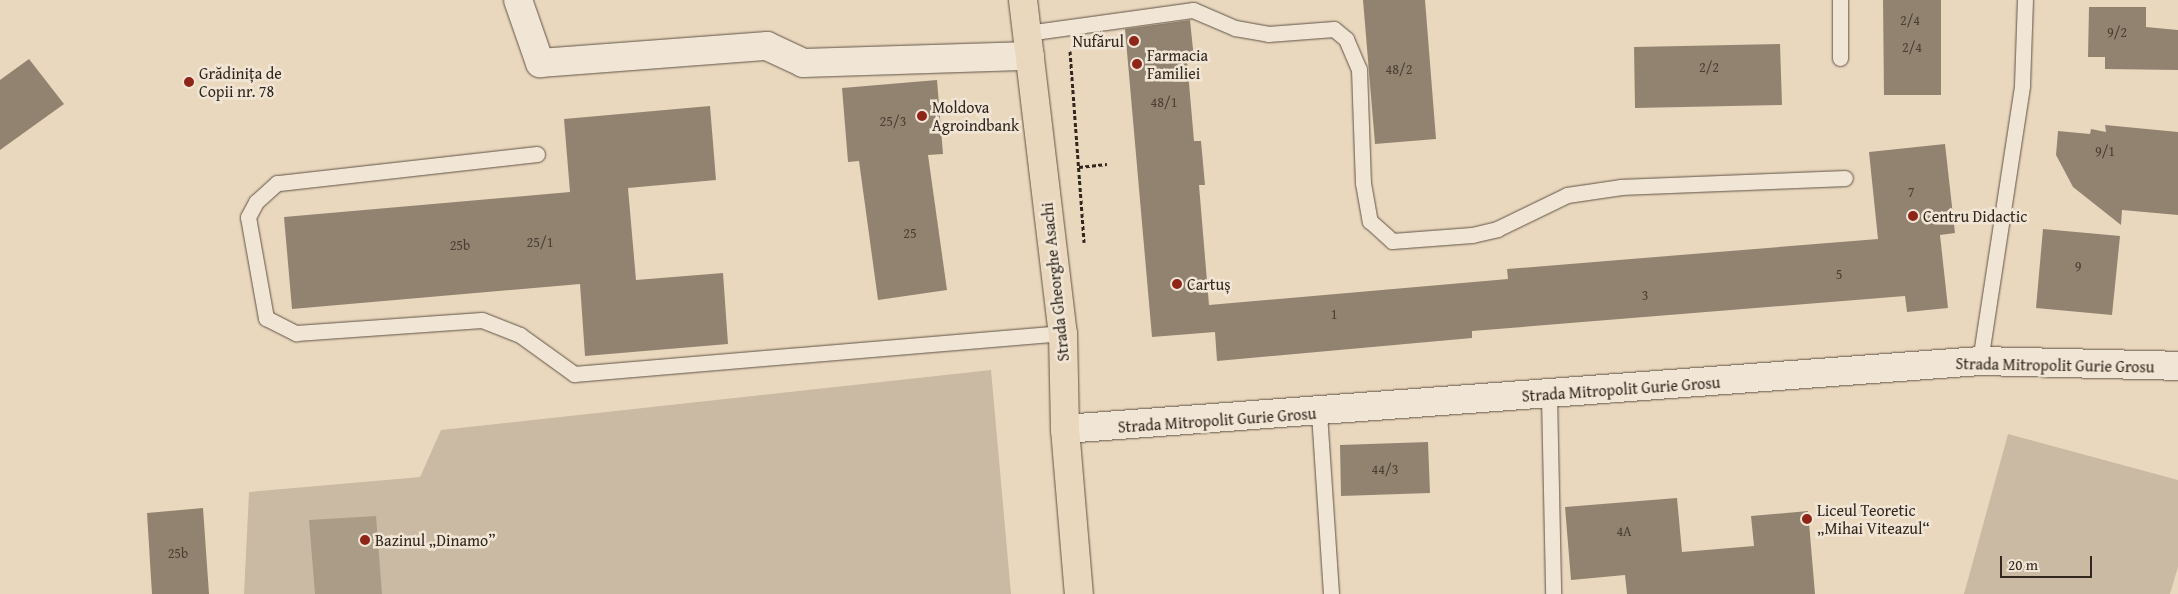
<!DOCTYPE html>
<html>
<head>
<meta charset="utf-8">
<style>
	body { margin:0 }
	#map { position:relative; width:2178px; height:594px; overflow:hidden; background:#ead8be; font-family:"Gentium Book Plus",serif }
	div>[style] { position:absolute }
	.green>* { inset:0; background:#cbbaa3 }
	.water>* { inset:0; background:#ab9c88 }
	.building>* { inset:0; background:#928371 }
	.path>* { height:3px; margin-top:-1.5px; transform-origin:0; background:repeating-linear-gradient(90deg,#32271e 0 4px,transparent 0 6.5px) }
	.roads { filter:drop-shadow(0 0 1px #605346) drop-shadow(0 0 1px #605346) }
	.service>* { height:15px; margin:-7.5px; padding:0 7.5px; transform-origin:7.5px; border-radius:7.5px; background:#f1e6d5 }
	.minor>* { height:28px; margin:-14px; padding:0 14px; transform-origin:14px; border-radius:14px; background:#f1e6d5 }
	.primary>* { height:28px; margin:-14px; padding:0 14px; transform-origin:14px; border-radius:14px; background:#ead8be }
	.dots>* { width:14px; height:14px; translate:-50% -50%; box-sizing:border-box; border:2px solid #f1e6d5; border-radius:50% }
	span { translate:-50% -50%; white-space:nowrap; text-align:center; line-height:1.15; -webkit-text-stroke:5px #f1e6d5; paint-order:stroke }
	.number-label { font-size:14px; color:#4a3e33 }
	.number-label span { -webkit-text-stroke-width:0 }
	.poi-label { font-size:16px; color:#32271e }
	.right { translate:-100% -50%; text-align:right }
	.left { translate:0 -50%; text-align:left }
	.street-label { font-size:16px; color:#32271e }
	.scale { position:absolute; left:2000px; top:556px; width:92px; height:22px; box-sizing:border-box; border:2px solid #32271e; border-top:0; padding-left:6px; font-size:15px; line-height:18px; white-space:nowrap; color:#32271e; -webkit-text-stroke:4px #f1e6d5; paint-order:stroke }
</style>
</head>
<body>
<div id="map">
	<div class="green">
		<i style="clip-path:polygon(991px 370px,1011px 594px,244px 594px,249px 492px,420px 477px,441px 430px)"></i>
		<i style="clip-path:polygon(2008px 434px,2178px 480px,2178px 567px,2170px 594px,1964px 594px)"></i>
	</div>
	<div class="water">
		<i style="clip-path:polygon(376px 516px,382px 594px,315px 594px,309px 520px)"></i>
	</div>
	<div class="building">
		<i style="clip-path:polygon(1363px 0,1425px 0,1436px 139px,1375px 144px)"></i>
		<i style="clip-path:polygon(1883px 0,1941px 0,1941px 95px,1884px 95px)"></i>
		<i style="clip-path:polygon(2089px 7px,2146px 7px,2146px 27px,2178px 30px,2178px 70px,2105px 69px,2105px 57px,2088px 57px)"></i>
		<i style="clip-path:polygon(1190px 20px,1194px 59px,1187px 60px,1194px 141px,1201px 141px,1205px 185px,1199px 185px,1209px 305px,1508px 279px,1507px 269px,1878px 239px,1869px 152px,1945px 144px,1955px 233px,1940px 235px,1948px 308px,1907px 312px,1905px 296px,1472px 331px,1472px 338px,1217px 361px,1215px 332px,1152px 337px,1125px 29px)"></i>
		<i style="clip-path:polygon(1780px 44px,1782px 105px,1635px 108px,1634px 47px)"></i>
		<i style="clip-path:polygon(29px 59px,64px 104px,0 150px,0 80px)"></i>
		<i style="clip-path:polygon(937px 80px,943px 154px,928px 155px,947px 290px,878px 300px,859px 161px,848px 162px,842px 88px)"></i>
		<i style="clip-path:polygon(710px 106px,716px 180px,628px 188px,636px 280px,723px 273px,728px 344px,585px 356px,580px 284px,292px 309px,284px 217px,570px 192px,564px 119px)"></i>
		<i style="clip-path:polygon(2105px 125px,2178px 132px,2178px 215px,2122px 210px,2121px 225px,2073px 187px,2056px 155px,2058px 131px,2090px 134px,2091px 129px,2106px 132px)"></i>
		<i style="clip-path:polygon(2043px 229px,2120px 236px,2112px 315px,2036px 308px)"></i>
		<i style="clip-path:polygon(1428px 442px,1430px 493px,1341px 496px,1340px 445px)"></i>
		<i style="clip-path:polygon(1677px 498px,1682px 552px,1754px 546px,1751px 516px,1808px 511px,1815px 594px,1627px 594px,1625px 575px,1571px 580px,1565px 507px)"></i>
		<i style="clip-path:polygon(203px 508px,209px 594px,152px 594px,147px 513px)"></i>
	</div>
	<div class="path">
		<i style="left:1070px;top:51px;width:192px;rotate:85.8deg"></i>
		<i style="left:1079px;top:167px;width:28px;rotate:-6deg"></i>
	</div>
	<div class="roads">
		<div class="service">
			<i style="left:1027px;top:33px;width:168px;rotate:-7.9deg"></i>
			<i style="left:1193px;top:10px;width:46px;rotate:23.2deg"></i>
			<i style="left:1235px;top:28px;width:34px;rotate:10deg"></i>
			<i style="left:1268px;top:34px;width:66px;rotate:-4.3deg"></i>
			<i style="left:1334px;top:29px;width:16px;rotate:40deg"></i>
			<i style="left:1346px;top:39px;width:33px;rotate:67deg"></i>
			<i style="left:1359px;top:69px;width:114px;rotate:88deg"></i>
			<i style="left:1363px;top:183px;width:39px;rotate:80deg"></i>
			<i style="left:1370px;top:221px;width:30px;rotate:42deg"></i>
			<i style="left:1392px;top:241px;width:80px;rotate:-4.3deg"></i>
			<i style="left:1472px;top:235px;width:26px;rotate:-13deg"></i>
			<i style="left:1497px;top:229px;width:78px;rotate:-25.9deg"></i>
			<i style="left:1567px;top:195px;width:55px;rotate:-8.4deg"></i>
			<i style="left:1621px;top:187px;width:224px;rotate:-2.3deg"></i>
			<i style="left:1840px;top:58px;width:58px;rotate:-90deg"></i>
			<i style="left:537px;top:154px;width:262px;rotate:173.6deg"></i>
			<i style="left:277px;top:183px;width:28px;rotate:138deg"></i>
			<i style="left:256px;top:202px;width:17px;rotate:118deg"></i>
			<i style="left:248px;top:217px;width:103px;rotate:79.9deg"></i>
			<i style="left:266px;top:318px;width:34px;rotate:27deg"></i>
			<i style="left:296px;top:333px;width:186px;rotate:-4deg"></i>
			<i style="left:482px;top:320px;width:41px;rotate:21.5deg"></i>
			<i style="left:520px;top:335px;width:67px;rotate:35.8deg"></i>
			<i style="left:574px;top:374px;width:491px;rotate:-4.8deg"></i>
			<i style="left:1980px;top:361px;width:279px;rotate:-81.3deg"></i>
			<i style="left:2022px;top:85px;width:85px;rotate:-88deg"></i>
			<i style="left:1549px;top:395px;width:199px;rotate:88.8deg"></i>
			<i style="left:1319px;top:413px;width:181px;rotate:86.2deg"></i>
		</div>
		<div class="minor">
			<i style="left:518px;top:0;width:67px;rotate:70.8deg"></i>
			<i style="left:540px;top:63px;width:228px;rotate:-4.3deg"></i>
			<i style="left:767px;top:46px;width:40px;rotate:25deg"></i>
			<i style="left:803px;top:63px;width:227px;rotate:-1.8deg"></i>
			<i style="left:1065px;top:429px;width:918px;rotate:-4.25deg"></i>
			<i style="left:1980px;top:361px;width:198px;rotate:1.4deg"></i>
		</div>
		<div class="primary">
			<i style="left:1023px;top:0;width:335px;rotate:83.2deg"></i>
			<i style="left:1063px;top:333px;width:96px;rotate:88.8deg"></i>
			<i style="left:1065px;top:429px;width:166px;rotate:85.2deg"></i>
		</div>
	</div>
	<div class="dots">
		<i style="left:1134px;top:41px;background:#8f2418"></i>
		<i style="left:1137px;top:64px;background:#8f2418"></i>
		<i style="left:189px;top:82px;background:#8f2418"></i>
		<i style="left:922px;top:116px;background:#8f2418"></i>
		<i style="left:1913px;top:216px;background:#8f2418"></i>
		<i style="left:1177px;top:284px;background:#8f2418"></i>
		<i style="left:1807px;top:519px;background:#8f2418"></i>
		<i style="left:365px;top:540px;background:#8f2418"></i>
	</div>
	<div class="number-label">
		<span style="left:1910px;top:20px">2/4</span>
		<span style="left:2117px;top:32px">9/2</span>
		<span style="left:1912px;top:47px">2/4</span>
		<span style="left:1709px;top:67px">2/2</span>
		<span style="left:1399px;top:69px">48/2</span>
		<span style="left:1164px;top:102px">48/1</span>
		<span style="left:893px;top:121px">25/3</span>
		<span style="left:2105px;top:151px">9/1</span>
		<span style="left:1911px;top:192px">7</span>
		<span style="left:910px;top:233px">25</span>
		<span style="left:540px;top:242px">25/1</span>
		<span style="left:460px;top:245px">25b</span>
		<span style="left:2078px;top:266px">9</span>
		<span style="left:1839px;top:274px">5</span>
		<span style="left:1645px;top:295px">3</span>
		<span style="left:1334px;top:314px">1</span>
		<span style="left:1385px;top:469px">44/3</span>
		<span style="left:1624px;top:531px">4A</span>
		<span style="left:178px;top:553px">25b</span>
	</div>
	<div class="poi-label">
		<span class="right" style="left:1124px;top:41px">Nufărul</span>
		<span class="left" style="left:1147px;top:64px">Farmacia<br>Familiei</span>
		<span class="left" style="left:199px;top:82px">Grădinița de<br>Copii nr. 78</span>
		<span class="left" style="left:932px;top:116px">Moldova<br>Agroindbank</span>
		<span class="left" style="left:1923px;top:216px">Centru Didactic</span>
		<span class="left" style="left:1187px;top:284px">Cartuș</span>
		<span class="left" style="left:1817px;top:519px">Liceul Teoretic<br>„Mihai Viteazul“</span>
		<span class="left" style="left:375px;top:540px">Bazinul „Dinamo”</span>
	</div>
	<div class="street-label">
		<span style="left:1055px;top:282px;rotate:-96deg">Strada Gheorghe Asachi</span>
		<span style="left:2055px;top:365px;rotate:1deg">Strada Mitropolit Gurie Grosu</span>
		<span style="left:1621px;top:389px;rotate:-4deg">Strada Mitropolit Gurie Grosu</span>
		<span style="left:1217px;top:420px;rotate:-4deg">Strada Mitropolit Gurie Grosu</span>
	</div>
	<div class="scale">20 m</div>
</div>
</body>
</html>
